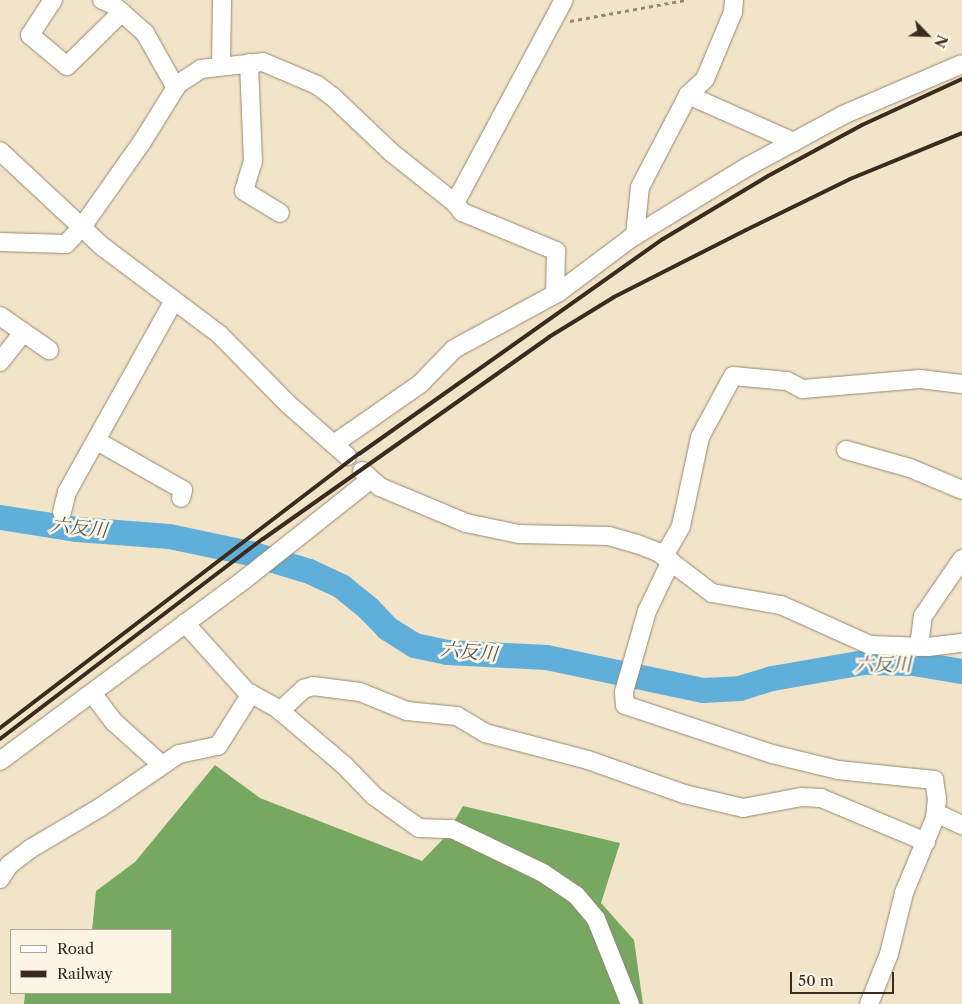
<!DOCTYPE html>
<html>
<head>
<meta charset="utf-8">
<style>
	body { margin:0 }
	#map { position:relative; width:962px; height:1004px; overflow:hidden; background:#f2e4c8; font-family:"Libre Caslon Text","Noto Serif JP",serif }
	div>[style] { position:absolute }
	.forest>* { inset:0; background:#77a862 }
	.river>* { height:25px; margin:-12.5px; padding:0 12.5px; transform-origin:12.5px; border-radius:12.5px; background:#60afda }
	.path>* { height:2.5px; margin-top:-1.25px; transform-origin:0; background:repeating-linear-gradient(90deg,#968773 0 4px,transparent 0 8px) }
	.roads { filter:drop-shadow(0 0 1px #968773) drop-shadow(0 0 1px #968773) }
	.minor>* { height:18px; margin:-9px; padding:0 9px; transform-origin:9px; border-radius:9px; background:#fff }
	.rail>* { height:4px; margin:-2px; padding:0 2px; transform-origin:2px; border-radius:2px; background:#3b2a1e }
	span { translate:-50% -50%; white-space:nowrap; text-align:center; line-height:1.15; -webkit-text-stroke:5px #fcf5e5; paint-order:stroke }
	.water-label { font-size:19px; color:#485960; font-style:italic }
	.legend { position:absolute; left:10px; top:929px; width:162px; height:65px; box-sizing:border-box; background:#fcf5e5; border:1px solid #afa495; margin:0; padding:6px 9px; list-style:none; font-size:15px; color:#3b2a1e }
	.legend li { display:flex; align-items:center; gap:10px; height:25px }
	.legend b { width:25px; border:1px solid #afa495 }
	.north { position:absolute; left:902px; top:10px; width:50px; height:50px; -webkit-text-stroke:4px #fcf5e5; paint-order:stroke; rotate:114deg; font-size:14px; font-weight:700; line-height:20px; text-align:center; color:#3b2a1e }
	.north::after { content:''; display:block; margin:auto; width:18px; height:22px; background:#3b2a1e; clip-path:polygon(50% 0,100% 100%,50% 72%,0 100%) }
	.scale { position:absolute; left:790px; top:972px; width:104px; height:22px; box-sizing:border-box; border:2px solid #3b2a1e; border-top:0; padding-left:6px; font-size:15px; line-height:18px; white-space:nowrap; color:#3b2a1e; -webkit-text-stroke:4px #fcf5e5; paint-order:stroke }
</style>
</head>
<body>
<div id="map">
	<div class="forest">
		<i style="clip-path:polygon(215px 765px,260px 798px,422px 861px,445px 837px,463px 806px,620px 843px,601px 903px,634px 940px,643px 1004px,24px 1004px,25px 993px,171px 993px,171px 930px,92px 930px,96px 891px,135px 862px)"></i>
	</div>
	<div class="river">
		<i style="left:0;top:517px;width:78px;rotate:8.9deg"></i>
		<i style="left:77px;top:529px;width:92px;rotate:4.4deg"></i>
		<i style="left:169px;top:536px;width:83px;rotate:11.9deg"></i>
		<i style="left:250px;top:553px;width:62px;rotate:17deg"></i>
		<i style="left:309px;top:571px;width:35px;rotate:25deg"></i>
		<i style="left:341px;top:586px;width:35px;rotate:39deg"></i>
		<i style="left:368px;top:608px;width:28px;rotate:46deg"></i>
		<i style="left:387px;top:628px;width:32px;rotate:32deg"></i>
		<i style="left:414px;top:645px;width:34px;rotate:12deg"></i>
		<i style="left:447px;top:652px;width:99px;rotate:2.9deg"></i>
		<i style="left:546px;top:657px;width:160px;rotate:11.9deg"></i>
		<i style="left:703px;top:690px;width:36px;rotate:-3deg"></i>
		<i style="left:739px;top:688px;width:34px;rotate:-17deg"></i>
		<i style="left:772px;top:678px;width:93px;rotate:-9.9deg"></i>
		<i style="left:864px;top:662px;width:49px;rotate:1.2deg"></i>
		<i style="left:913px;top:663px;width:50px;rotate:9.3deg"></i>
	</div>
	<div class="path">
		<i style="left:570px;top:21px;width:118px;rotate:-10.3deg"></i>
	</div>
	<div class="roads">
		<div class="minor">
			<i style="left:53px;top:0;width:42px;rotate:123.3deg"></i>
			<i style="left:30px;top:35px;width:48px;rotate:40deg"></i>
			<i style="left:67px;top:66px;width:77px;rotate:-44.5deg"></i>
			<i style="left:102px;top:0;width:11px;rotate:22deg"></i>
			<i style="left:112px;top:4px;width:44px;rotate:41.3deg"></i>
			<i style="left:145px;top:33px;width:63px;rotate:60.6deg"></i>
			<i style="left:249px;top:63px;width:98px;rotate:87.7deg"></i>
			<i style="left:253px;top:161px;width:31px;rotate:107deg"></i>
			<i style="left:244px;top:191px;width:42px;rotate:31.4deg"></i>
			<i style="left:221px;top:66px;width:66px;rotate:-89.1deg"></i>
			<i style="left:688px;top:95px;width:116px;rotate:23.9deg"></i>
			<i style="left:0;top:151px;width:141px;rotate:43deg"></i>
			<i style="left:103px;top:247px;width:146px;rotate:36.9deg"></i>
			<i style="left:220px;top:335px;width:97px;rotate:45.4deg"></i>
			<i style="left:288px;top:404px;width:79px;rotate:41.4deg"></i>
			<i style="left:455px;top:203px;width:230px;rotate:-61.8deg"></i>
			<i style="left:635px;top:235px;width:48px;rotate:-84.1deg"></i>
			<i style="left:640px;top:187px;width:104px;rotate:-62.4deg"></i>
			<i style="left:688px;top:95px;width:23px;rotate:-43deg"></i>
			<i style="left:705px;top:79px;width:73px;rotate:-67.3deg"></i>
			<i style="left:733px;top:12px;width:12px;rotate:-85deg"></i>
			<i style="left:0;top:242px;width:66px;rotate:1.7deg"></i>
			<i style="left:66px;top:244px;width:23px;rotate:-47deg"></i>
			<i style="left:82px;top:227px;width:104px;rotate:-54.8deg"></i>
			<i style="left:142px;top:142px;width:68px;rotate:-58.2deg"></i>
			<i style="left:178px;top:84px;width:27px;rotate:-33deg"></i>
			<i style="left:201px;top:69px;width:62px;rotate:-6.4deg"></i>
			<i style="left:263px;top:62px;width:59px;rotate:23.1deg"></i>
			<i style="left:317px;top:85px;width:20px;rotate:37deg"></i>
			<i style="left:333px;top:97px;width:81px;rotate:43.5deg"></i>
			<i style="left:392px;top:153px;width:80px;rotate:38.4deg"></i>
			<i style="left:455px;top:203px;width:11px;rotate:52deg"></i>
			<i style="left:462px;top:212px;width:102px;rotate:22.5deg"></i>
			<i style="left:556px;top:251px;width:43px;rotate:91.3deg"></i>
			<i style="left:0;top:316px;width:60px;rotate:34.8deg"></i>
			<i style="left:0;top:362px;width:37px;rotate:-52deg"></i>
			<i style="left:97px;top:441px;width:99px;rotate:29.7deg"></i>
			<i style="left:183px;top:490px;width:8px;rotate:104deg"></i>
			<i style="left:334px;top:444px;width:105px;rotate:-34.9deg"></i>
			<i style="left:420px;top:384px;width:49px;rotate:-45.8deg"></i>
			<i style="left:454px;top:349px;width:119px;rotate:-28.5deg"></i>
			<i style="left:559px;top:292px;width:90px;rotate:-36.9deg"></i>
			<i style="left:631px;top:238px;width:136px;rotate:-31.5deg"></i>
			<i style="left:747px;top:167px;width:109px;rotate:-28.4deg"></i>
			<i style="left:843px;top:115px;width:129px;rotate:-23.2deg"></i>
			<i style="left:846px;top:450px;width:66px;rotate:15.7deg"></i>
			<i style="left:910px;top:468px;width:56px;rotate:22.9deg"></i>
			<i style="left:362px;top:471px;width:24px;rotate:42deg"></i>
			<i style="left:380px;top:487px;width:93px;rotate:22.7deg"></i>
			<i style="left:466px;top:523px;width:54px;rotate:11.7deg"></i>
			<i style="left:519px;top:534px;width:90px;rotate:1.3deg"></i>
			<i style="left:609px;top:536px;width:29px;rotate:16deg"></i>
			<i style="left:637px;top:544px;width:22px;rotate:21deg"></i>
			<i style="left:658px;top:552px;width:68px;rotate:37.2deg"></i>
			<i style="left:712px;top:593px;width:70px;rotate:9.9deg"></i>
			<i style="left:781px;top:605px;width:98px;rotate:24.2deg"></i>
			<i style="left:870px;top:645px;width:58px;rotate:2deg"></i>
			<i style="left:928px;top:647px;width:34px;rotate:-7deg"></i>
			<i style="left:62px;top:512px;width:21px;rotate:-76deg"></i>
			<i style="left:67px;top:492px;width:218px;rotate:-60.8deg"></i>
			<i style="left:664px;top:556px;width:34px;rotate:-60deg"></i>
			<i style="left:681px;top:526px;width:91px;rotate:-77.9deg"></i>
			<i style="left:700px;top:437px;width:69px;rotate:-61.6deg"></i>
			<i style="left:733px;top:376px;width:54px;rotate:5.3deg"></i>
			<i style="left:787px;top:381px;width:18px;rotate:27deg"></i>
			<i style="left:803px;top:389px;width:117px;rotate:-4.9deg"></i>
			<i style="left:920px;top:379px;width:42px;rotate:6.8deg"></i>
			<i style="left:671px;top:561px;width:55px;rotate:115.6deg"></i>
			<i style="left:647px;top:611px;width:84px;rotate:105.9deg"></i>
			<i style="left:624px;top:692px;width:13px;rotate:86deg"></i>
			<i style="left:625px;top:705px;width:155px;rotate:18.4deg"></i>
			<i style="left:772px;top:754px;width:68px;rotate:13.6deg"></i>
			<i style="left:838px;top:770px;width:97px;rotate:5.9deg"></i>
			<i style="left:934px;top:780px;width:19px;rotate:81deg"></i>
			<i style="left:937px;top:799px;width:19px;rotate:96deg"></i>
			<i style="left:935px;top:818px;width:81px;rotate:112.5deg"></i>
			<i style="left:904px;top:893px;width:63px;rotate:103.8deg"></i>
			<i style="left:889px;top:954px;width:54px;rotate:111.8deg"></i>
			<i style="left:185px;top:623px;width:91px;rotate:48.1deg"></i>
			<i style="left:246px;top:691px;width:37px;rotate:29deg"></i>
			<i style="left:278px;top:709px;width:87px;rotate:40.3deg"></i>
			<i style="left:344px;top:765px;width:43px;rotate:45.9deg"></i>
			<i style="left:374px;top:796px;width:55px;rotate:35.4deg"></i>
			<i style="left:419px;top:828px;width:33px;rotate:2deg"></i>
			<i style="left:452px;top:829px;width:101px;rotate:25.8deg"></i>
			<i style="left:543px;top:873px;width:40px;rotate:34deg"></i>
			<i style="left:576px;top:895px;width:31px;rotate:50deg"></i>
			<i style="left:596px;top:919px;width:92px;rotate:68.2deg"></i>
			<i style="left:919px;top:647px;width:31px;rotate:-83deg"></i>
			<i style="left:923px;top:616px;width:69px;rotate:-55.6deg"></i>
			<i style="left:92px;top:693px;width:36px;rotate:53deg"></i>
			<i style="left:114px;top:722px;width:64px;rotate:41.9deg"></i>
			<i style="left:280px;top:711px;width:33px;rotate:-43deg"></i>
			<i style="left:304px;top:689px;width:9px;rotate:-18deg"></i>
			<i style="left:313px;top:686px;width:47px;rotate:7.3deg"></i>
			<i style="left:360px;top:692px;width:51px;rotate:22deg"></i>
			<i style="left:407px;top:711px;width:50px;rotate:5.7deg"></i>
			<i style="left:457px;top:716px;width:33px;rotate:31deg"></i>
			<i style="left:485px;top:733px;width:106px;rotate:14.7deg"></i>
			<i style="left:588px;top:760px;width:102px;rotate:19.5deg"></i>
			<i style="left:684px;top:794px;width:61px;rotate:13.3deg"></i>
			<i style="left:743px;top:808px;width:60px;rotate:-10.6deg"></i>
			<i style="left:802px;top:797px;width:19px;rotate:3deg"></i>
			<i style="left:821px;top:798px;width:114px;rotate:22.7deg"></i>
			<i style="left:0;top:761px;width:305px;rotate:-36.6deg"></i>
			<i style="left:245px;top:579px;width:159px;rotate:-38.4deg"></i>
			<i style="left:936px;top:813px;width:29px;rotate:25deg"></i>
			<i style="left:0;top:879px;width:17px;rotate:-57deg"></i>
			<i style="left:9px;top:865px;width:26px;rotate:-37deg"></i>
			<i style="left:30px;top:849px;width:82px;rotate:-30.6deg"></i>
			<i style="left:101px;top:807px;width:94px;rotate:-34.2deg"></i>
			<i style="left:179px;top:754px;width:40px;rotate:-12deg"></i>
			<i style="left:218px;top:746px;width:62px;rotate:-57.6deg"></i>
		</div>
	</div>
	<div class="rail">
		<i style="left:0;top:728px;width:452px;rotate:-37.4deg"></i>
		<i style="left:359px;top:454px;width:372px;rotate:-35.3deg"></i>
		<i style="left:663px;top:239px;width:122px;rotate:-31deg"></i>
		<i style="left:768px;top:176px;width:107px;rotate:-28.5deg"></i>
		<i style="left:862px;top:125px;width:110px;rotate:-24.7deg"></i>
		<i style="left:0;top:739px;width:330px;rotate:-37.3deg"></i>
		<i style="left:263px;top:539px;width:350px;rotate:-35.2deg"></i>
		<i style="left:549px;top:337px;width:76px;rotate:-31.6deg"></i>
		<i style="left:614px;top:297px;width:148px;rotate:-26.9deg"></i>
		<i style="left:746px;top:230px;width:116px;rotate:-26.1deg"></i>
		<i style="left:850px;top:179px;width:121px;rotate:-22.3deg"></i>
	</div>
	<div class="water-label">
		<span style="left:79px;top:528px;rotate:6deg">六反川</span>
		<span style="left:469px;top:652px;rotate:5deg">六反川</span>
		<span style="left:883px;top:665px;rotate:-1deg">六反川</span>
	</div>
	<ul class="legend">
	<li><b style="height:6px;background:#fff"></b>Road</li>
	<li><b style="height:6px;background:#3b2a1e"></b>Railway</li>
	</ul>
	<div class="north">N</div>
	<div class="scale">50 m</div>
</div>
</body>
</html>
